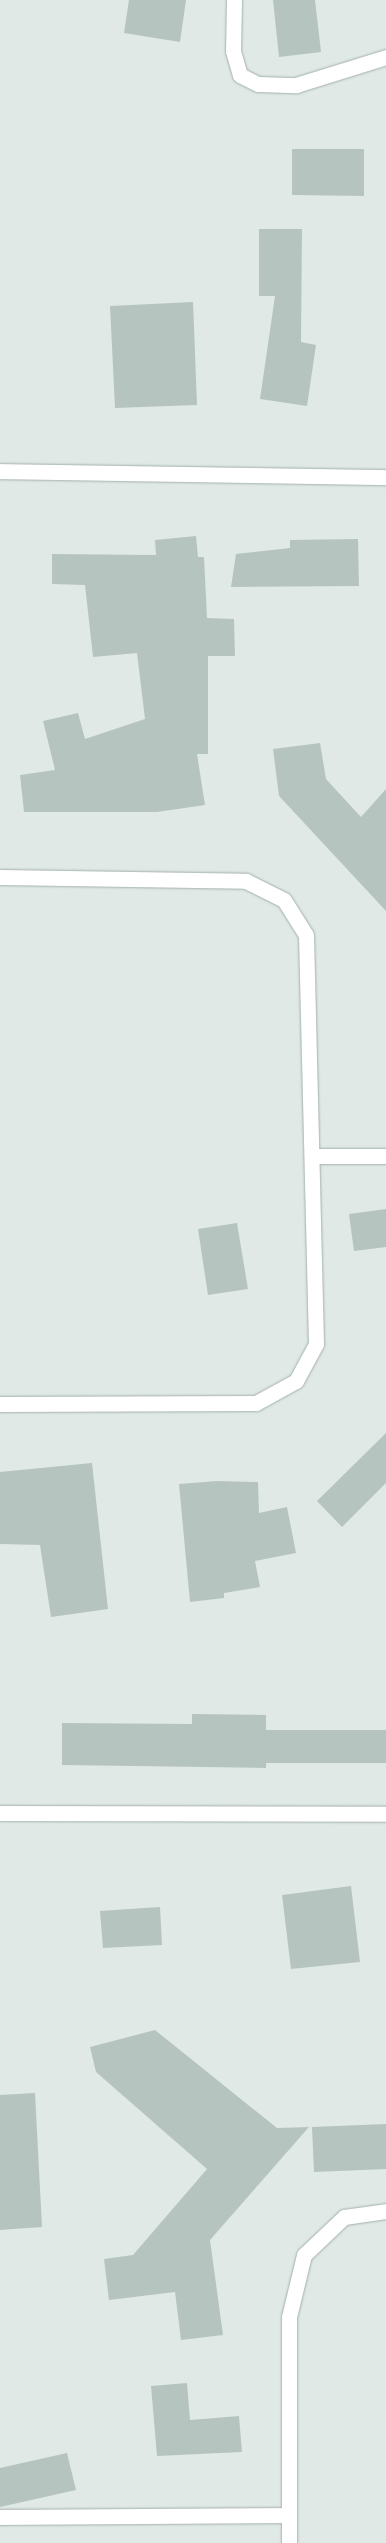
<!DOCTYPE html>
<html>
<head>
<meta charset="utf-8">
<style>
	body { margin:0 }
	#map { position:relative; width:386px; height:2543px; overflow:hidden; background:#e0e9e6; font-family:Commissioner,sans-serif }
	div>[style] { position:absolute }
	.building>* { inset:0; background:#b6c4bf }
	.roads { filter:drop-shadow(0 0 1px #a4b0ad) drop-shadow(0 0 1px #a4b0ad) }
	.street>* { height:15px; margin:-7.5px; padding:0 7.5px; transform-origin:7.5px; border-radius:7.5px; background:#fff }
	span { translate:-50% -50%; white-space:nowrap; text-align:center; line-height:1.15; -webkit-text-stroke:4.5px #f0f6f4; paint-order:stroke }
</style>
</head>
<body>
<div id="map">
	<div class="building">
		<i style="clip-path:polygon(129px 0,186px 0,180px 42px,124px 33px)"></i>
		<i style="clip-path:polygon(273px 0,315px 0,321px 52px,279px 57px)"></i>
		<i style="clip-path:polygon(292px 149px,364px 149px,364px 196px,292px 195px)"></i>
		<i style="clip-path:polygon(259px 229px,302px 229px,301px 342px,316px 345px,307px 406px,260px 399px,275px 296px,259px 296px)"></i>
		<i style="clip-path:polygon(193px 302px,197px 405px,115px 408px,110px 306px)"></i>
		<i style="clip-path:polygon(196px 536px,198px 557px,204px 557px,207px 618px,234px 619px,235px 656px,208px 656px,208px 754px,197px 754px,205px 805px,157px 812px,24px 812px,20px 775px,55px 770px,43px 721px,78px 713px,85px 739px,145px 719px,137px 653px,93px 657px,85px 585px,52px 584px,52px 554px,156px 555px,155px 540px)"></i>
		<i style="clip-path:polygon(358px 539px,359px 586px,231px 587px,236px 554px,290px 548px,290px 540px)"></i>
		<i style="clip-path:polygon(320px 743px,326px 779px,361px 817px,386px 789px,386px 911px,279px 796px,273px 749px)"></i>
		<i style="clip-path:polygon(386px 1209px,386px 1247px,354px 1251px,349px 1214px)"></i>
		<i style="clip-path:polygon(237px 1223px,248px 1289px,208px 1295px,198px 1229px)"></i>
		<i style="clip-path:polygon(386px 1433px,386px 1483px,342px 1527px,317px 1501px)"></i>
		<i style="clip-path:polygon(92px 1463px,108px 1609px,51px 1617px,40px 1545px,0 1544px,0 1472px)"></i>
		<i style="clip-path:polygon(217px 1481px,258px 1482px,259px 1513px,287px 1507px,296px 1553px,255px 1561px,260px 1587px,224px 1593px,224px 1598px,190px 1602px,179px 1484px)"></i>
		<i style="clip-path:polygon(192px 1714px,266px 1715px,266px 1730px,386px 1730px,386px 1763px,266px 1763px,266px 1768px,62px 1765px,62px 1723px,192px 1724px)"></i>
		<i style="clip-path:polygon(351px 1886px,360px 1962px,291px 1969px,282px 1895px)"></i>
		<i style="clip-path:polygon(160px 1907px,162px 1945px,103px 1948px,100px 1911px)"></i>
		<i style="clip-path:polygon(155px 2030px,277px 2128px,309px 2127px,210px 2240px,223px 2335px,181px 2340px,175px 2292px,109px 2300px,104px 2259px,133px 2255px,207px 2169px,96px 2072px,90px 2047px)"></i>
		<i style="clip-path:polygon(35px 2093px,42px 2227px,0 2230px,0 2095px)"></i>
		<i style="clip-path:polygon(386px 2124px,386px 2169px,314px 2172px,312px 2127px)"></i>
		<i style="clip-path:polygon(187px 2383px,190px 2420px,239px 2416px,242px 2452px,157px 2456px,151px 2386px)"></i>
		<i style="clip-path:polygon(67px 2453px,76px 2490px,0 2507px,0 2468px)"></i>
	</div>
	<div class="roads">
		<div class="street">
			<i style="left:234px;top:0;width:51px;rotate:91.1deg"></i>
			<i style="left:233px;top:51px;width:25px;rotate:74deg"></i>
			<i style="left:240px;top:75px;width:20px;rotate:27deg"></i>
			<i style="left:258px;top:84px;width:38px;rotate:2deg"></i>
			<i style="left:296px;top:85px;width:94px;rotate:-17.3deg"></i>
			<i style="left:0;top:471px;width:386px;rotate:0.9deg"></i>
			<i style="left:0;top:877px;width:246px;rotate:0.9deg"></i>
			<i style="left:246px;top:881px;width:42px;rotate:26.6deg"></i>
			<i style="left:284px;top:900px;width:41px;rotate:57.8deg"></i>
			<i style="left:306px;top:935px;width:409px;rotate:88.6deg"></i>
			<i style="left:316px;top:1344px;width:42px;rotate:118.4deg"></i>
			<i style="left:296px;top:1381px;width:46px;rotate:151.2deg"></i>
			<i style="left:256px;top:1403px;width:256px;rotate:179.8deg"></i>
			<i style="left:312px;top:1156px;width:74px"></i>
			<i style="left:0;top:1813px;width:386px;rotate:0.1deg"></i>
			<i style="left:0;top:2517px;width:286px;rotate:-0.4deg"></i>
			<i style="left:289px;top:2543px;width:226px;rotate:-90deg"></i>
			<i style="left:289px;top:2317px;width:64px;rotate:-76.4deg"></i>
			<i style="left:304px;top:2255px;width:55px;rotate:-43.5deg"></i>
			<i style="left:344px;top:2217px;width:42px;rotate:-8.1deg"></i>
		</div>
	</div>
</div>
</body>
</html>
